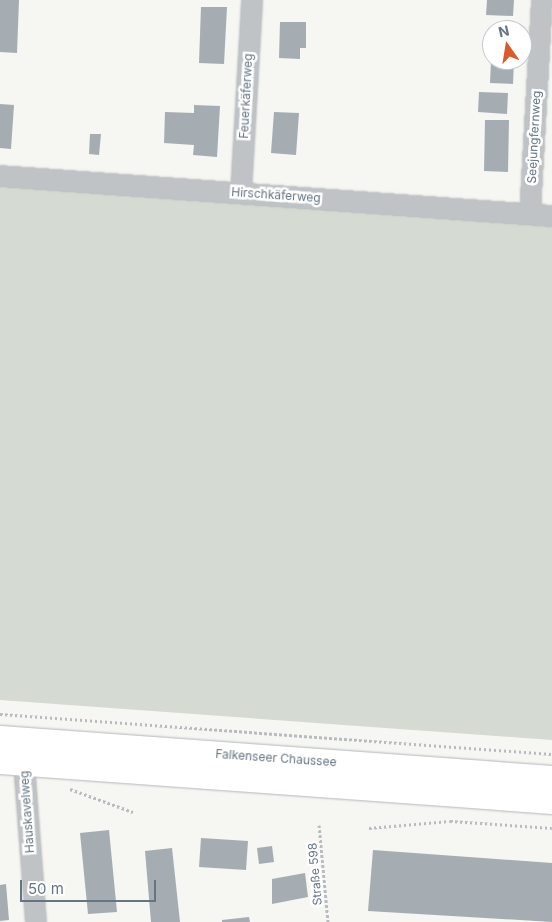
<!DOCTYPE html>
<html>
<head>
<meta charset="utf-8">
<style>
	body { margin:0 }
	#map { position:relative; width:552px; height:922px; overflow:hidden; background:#f6f6f2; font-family:Inter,sans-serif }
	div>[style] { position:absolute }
	.green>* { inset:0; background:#d5dbd2 }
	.building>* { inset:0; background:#a5adb3 }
	.path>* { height:3px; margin-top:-1.5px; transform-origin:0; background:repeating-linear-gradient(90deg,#b9bcbe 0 2.5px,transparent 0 5px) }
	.roads { filter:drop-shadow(0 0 1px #b2b7ba) drop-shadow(0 0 1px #b2b7ba) }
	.minor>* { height:20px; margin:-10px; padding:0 10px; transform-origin:10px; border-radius:10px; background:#bfc3c6 }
	.major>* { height:25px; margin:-12.5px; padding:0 12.5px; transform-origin:12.5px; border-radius:12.5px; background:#fff }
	span { translate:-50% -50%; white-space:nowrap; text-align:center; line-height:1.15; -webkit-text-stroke:5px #fff; paint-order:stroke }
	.street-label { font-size:12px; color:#667582 }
	.north { position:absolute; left:482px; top:20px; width:50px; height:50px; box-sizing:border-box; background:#fff; border:1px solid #c2c8cd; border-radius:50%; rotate:347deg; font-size:14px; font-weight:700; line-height:20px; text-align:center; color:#667582 }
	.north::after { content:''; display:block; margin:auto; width:18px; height:22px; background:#dc592c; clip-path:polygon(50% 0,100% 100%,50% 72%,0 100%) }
	.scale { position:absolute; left:20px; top:880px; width:136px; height:22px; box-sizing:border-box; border:2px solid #667582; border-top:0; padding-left:6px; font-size:15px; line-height:18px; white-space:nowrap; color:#667582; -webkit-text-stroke:4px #fff; paint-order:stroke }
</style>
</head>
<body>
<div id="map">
	<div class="green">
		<i style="clip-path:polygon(0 184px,552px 223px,552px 740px,0 700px)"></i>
	</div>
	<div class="building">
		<i style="clip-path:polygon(0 0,19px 0,17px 53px,0 52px)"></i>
		<i style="clip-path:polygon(487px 0,514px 0,513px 16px,486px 15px)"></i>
		<i style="clip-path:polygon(201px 7px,227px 7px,224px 64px,199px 63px)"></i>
		<i style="clip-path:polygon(280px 22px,306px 22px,306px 48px,300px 48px,300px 59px,279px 58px)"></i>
		<i style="clip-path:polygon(491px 60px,514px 60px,513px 84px,490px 83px)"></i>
		<i style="clip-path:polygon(479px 92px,508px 93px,507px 114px,478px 112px)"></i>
		<i style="clip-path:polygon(0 104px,14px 105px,11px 149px,0 148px)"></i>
		<i style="clip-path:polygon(194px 105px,220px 106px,217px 157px,193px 155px,194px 145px,164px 143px,165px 112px,194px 113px)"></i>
		<i style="clip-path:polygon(274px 112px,299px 113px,296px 155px,271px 153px)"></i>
		<i style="clip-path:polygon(485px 120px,509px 120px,508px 172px,484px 171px)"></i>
		<i style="clip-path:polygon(90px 134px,101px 134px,99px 155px,89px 154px)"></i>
		<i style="clip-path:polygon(109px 830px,117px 912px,88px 914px,80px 833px)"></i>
		<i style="clip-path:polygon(201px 838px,248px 841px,246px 870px,199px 867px)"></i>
		<i style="clip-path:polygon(272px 846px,274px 862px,259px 864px,257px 848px)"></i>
		<i style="clip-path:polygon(172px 848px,180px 922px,151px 922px,145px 851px)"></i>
		<i style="clip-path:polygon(373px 850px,552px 863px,552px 922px,368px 911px)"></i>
		<i style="clip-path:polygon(305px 873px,308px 897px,272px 904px,272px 879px)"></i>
		<i style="clip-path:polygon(6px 884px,9px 920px,0 921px,0 885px)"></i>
		<i style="clip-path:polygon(249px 917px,250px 922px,222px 922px,222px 920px)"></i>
	</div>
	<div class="path">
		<i style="left:0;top:714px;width:553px;rotate:4.14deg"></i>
		<i style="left:70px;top:789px;width:67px;rotate:20.1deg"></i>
		<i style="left:319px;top:825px;width:97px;rotate:84.7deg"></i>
		<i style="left:369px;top:828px;width:81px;rotate:-4.9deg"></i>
		<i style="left:450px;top:821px;width:102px;rotate:3.9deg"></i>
	</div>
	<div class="roads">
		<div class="minor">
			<i style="left:0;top:176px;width:553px;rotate:4.14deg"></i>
			<i style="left:241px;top:193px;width:193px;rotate:-86.7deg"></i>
			<i style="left:530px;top:214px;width:214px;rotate:-86.8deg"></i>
			<i style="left:24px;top:763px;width:159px;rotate:85.7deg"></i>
		</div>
		<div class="major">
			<i style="left:0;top:738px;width:553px;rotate:4.14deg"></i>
			<i style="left:0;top:761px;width:553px;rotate:4.14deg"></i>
		</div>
	</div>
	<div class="street-label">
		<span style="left:246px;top:96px;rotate:-87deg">Feuerkäferweg</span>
		<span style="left:534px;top:137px;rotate:-87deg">Seejungfernweg</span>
		<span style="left:276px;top:195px;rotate:4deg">Hirschkäferweg</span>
		<span style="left:276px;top:758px;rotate:4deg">Falkenseer Chaussee</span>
		<span style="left:27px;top:812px;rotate:-94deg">Hauskavelweg</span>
		<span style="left:315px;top:874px;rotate:-95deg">Straße 598</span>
	</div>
	<div class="north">N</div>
	<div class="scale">50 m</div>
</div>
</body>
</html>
